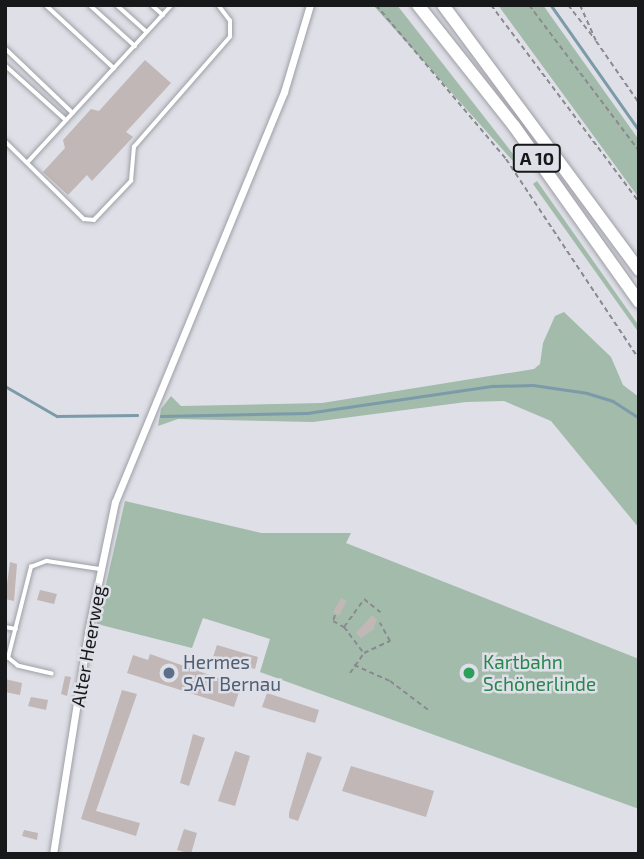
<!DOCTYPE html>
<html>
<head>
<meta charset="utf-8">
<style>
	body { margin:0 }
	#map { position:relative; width:644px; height:859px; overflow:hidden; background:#dfdfe7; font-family:"Exo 2",sans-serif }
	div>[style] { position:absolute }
	.green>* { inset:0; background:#a2bbab }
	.stream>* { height:2.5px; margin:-1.25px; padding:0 1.25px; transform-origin:1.25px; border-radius:1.25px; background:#7c9ba9 }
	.building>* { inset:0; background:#c0b7b6 }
	.path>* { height:2px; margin-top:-1px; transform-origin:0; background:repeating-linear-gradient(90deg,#89898e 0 5px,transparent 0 8.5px) }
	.roads { filter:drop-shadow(0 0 2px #9d9ea5) drop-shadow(0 0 2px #9d9ea5) }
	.service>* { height:3.5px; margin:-1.75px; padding:0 1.75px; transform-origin:1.75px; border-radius:1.75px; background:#fff }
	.minor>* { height:7px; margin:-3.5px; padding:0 3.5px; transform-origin:3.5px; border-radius:3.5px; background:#fff }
	.motorway>* { height:12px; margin:-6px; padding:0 6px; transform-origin:6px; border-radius:6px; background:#fff }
	.dots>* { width:19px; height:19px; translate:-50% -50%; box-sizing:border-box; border:4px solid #dfdfe7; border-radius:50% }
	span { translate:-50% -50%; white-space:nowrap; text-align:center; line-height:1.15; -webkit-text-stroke:5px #dfdfe7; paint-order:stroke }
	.shield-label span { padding:2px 5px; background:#dfdfe7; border:2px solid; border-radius:5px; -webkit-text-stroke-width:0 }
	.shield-label { font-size:18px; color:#17181a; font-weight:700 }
	.street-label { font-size:19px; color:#17181a }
	.service-label { font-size:19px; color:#4e5e75 }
	.left { translate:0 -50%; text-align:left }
	.leisure-label { font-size:19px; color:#27864d }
	.frame { position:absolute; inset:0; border:7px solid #17181a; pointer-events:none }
</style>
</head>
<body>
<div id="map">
	<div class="green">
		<i style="clip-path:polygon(373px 5px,397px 5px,517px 159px,513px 161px)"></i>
		<i style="clip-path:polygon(498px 5px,543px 5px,639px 140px,639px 198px)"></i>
		<i style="clip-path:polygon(537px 181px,639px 326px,639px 333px,533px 184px)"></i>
		<i style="clip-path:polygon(564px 312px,611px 357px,623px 385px,639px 397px,639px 528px,551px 421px,504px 401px,466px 402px,313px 422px,178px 419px,158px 426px,161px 409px,171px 396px,181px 406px,322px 403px,534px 369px,540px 364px,543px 343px,555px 316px)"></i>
		<i style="clip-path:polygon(125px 501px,261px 533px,351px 533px,346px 543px,639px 659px,639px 809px,260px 672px,270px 639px,203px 618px,192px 648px,97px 624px)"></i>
	</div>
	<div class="stream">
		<i style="left:551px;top:5px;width:153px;rotate:54.9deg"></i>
		<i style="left:5px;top:386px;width:60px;rotate:30deg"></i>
		<i style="left:57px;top:416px;width:80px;rotate:-0.7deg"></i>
		<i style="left:161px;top:416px;width:146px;rotate:-1.2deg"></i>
		<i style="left:307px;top:413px;width:188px;rotate:-8.3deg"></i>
		<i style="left:493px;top:386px;width:40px;rotate:-1.4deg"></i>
		<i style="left:533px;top:385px;width:55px;rotate:8.4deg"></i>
		<i style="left:587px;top:393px;width:27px;rotate:17deg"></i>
		<i style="left:613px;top:401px;width:31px;rotate:33deg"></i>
	</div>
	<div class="building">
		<i style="clip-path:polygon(145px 60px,171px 83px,126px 132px,133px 137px,92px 181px,87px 175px,68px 195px,43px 172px,65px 148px,63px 140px,91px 109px,99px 111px)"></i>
		<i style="clip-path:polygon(10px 562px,17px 564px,14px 601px,5px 599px)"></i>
		<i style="clip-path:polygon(40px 590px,57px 594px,54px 604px,37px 600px)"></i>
		<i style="clip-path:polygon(341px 598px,347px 601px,339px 616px,333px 612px)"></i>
		<i style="clip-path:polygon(372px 615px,377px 620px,373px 630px,361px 638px,356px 633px)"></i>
		<i style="clip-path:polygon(217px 645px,258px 657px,255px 669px,213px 657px)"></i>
		<i style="clip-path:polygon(150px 654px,241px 686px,234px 707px,127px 673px,133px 655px,148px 660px)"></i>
		<i style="clip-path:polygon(65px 676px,71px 677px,67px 696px,61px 694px)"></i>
		<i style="clip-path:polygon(5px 679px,22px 683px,20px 695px,5px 692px)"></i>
		<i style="clip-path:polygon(122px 690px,137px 694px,96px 811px,140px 823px,136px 836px,81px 819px)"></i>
		<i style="clip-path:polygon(267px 693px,319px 710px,315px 723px,262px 707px)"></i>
		<i style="clip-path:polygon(31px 697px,48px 700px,46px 710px,28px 706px)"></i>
		<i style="clip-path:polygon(193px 734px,205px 738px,189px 786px,180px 783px)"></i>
		<i style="clip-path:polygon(235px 751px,250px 756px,235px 806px,218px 801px)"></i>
		<i style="clip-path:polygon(307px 752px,322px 757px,298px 821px,289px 818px,289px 813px)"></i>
		<i style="clip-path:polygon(351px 766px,434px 791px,426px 817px,342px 791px)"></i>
		<i style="clip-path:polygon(184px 829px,197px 833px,191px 854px,177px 850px)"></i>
		<i style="clip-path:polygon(24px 830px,38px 833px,37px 840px,22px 836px)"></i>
	</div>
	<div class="path">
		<i style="left:376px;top:5px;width:202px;rotate:49.8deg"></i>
		<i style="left:506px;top:159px;width:240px;rotate:56.4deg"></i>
		<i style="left:491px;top:5px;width:246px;rotate:53.1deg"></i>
		<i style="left:529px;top:5px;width:183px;rotate:53deg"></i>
		<i style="left:568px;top:5px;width:42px;rotate:51.8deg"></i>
		<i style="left:580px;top:5px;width:39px;rotate:66deg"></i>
		<i style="left:596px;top:41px;width:75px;rotate:55.3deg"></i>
		<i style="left:335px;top:615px;width:6px;rotate:108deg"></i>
		<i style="left:333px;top:621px;width:13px;rotate:29deg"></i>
		<i style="left:344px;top:627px;width:31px;rotate:53deg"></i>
		<i style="left:344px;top:627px;width:34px;rotate:-54deg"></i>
		<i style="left:364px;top:599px;width:21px;rotate:39deg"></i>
		<i style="left:354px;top:665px;width:39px;rotate:24deg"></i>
		<i style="left:390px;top:681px;width:51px;rotate:37.1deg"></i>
		<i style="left:350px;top:673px;width:24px;rotate:-55deg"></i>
		<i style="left:364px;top:653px;width:29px;rotate:-25deg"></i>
		<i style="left:390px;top:641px;width:21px;rotate:-119deg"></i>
	</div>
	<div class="roads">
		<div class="service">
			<i style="left:46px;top:5px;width:93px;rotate:42.8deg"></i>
			<i style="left:90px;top:5px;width:61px;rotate:42.3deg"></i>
			<i style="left:117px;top:5px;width:40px;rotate:42deg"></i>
			<i style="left:152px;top:5px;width:15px;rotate:42deg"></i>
			<i style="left:5px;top:48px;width:94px;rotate:43.7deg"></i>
			<i style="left:5px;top:65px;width:82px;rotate:42deg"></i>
			<i style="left:5px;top:141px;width:111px;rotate:44.6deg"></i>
			<i style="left:84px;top:219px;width:10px;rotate:6deg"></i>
			<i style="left:94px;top:220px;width:54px;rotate:-46.5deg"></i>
			<i style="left:131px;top:181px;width:34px;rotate:-85deg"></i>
			<i style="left:134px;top:147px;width:146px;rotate:-48.9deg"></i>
			<i style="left:230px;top:37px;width:16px;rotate:-90deg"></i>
			<i style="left:230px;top:21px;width:20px;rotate:-127deg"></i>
			<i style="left:27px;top:163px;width:214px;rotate:-47.5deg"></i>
			<i style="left:5px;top:627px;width:11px;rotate:10deg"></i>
			<i style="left:52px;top:674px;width:35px;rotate:-167deg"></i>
			<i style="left:18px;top:666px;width:13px;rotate:-141deg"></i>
			<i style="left:8px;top:658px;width:94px;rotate:-75.8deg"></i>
			<i style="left:31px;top:567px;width:17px;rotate:-21deg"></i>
			<i style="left:47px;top:561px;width:53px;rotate:8.7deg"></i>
		</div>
		<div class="minor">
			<i style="left:53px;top:854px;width:225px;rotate:-81deg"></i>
			<i style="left:88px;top:632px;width:133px;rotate:-78.3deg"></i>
			<i style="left:115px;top:502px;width:443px;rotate:-67.6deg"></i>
			<i style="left:284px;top:92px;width:91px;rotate:-73.4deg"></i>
		</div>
		<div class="motorway">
			<i style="left:418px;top:5px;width:154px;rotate:51.6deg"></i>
			<i style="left:514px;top:126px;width:216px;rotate:54.6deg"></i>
			<i style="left:443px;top:5px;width:330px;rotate:53.5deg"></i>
		</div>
	</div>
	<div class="dots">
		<i style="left:169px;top:673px;background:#5c6f8a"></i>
		<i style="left:469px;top:673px;background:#2e9e5b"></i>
	</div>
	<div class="shield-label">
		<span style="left:537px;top:158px">A 10</span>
	</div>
	<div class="street-label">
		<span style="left:88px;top:646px;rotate:-80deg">Alter Heerweg</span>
	</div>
	<div class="service-label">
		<span class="left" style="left:183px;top:673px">Hermes<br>SAT Bernau</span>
	</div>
	<div class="leisure-label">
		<span class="left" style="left:483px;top:673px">Kartbahn<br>Schönerlinde</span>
	</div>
	<div class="frame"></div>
</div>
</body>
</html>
